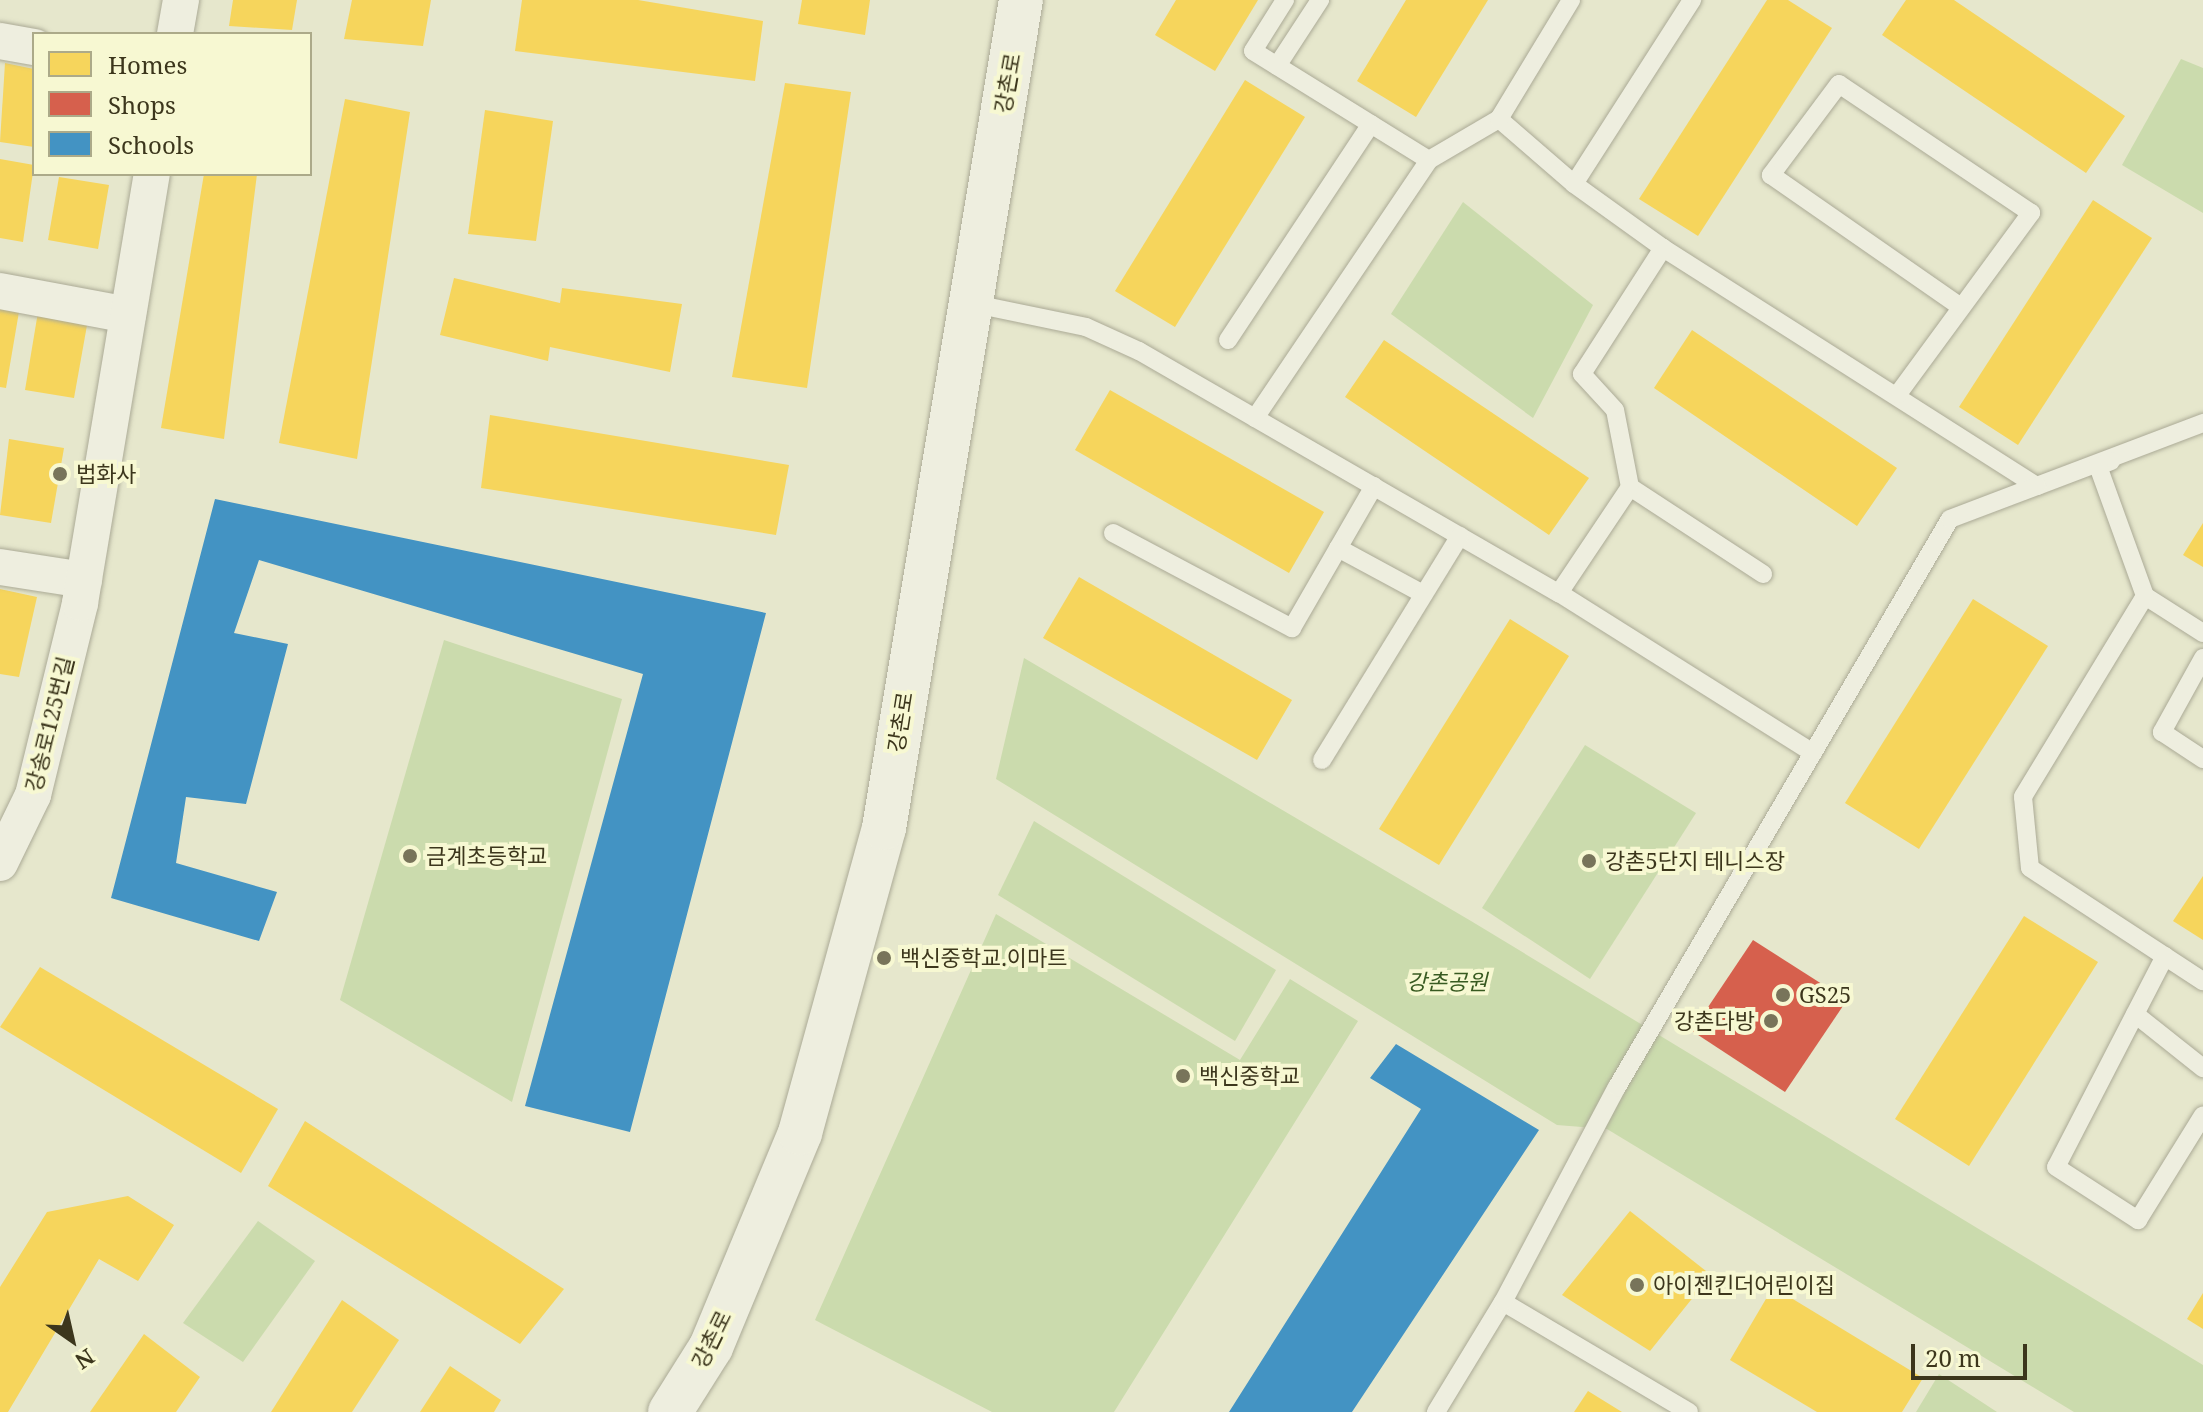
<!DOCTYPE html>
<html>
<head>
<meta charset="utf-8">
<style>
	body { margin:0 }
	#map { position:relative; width:2203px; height:1412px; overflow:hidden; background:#e6e7cc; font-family:"Noto Serif","Noto Sans KR",serif }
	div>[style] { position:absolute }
	.green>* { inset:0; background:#cbdbad }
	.homes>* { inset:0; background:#f6d55c }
	.shops>* { inset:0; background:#d6604d }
	.schools>* { inset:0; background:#4393c3 }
	.roads { filter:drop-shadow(0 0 2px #abaa96) drop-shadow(0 0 2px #abaa96) }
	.service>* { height:18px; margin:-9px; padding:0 9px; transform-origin:9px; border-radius:9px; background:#eeeedf }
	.minor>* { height:36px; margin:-18px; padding:0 18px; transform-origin:18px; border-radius:18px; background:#eeeedf }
	.secondary>* { height:44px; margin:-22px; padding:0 22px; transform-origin:22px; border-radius:22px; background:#eeeedf }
	.dots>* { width:22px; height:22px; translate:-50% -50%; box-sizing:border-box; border:4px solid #f7f8d2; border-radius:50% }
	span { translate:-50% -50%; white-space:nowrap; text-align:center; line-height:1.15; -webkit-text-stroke:8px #f7f8d2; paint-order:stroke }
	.street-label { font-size:22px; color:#3c361c }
	.poi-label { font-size:22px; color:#3c361c }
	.left { translate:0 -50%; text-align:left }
	.right { translate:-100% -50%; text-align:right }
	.park-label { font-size:22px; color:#385a21; font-style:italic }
	.legend { position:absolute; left:32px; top:32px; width:280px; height:144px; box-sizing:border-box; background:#f7f8d2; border:2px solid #acaa89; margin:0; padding:10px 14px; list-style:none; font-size:24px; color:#3c361c }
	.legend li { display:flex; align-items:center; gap:16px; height:40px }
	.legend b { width:40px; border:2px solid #acaa89 }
	.north { position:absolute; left:32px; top:1300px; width:80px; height:80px; -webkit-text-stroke:6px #f7f8d2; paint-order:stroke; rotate:146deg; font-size:22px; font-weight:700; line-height:32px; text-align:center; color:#3c361c }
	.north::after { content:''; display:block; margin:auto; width:28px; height:36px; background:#3c361c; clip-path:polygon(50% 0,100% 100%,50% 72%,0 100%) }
	.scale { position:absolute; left:1911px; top:1344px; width:116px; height:36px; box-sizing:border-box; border:4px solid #3c361c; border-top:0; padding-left:10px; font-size:24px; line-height:28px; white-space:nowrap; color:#3c361c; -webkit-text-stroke:6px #f7f8d2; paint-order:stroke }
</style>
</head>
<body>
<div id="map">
	<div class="green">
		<i style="clip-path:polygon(2181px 59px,2203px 68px,2203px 213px,2122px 165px)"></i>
		<i style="clip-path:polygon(1463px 202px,1593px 305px,1533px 418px,1391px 314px)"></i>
		<i style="clip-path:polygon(444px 640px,622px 699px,512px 1102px,340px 1000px)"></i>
		<i style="clip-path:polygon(1024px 658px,1471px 921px,2203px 1365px,2203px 1412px,2074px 1412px,1607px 1129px,1557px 1125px,996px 779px)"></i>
		<i style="clip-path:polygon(1585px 745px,1696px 813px,1590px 979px,1482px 908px)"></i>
		<i style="clip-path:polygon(1034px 821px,1276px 970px,1235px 1041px,998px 895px)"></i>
		<i style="clip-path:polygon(996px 914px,1240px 1060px,1290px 979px,1358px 1021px,1114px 1412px,992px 1412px,815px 1320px)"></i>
		<i style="clip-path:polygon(258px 1221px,315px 1261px,243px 1362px,183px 1323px)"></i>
		<i style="clip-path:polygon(1939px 1374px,1997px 1412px,1916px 1412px)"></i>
	</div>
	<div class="homes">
		<i style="clip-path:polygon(233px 0,297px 0,292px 30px,229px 26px)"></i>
		<i style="clip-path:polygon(352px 0,431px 0,423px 46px,344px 39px)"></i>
		<i style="clip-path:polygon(522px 0,638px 0,763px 21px,755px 81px,515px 51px)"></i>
		<i style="clip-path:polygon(802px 0,870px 0,865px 35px,798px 24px)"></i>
		<i style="clip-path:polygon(1176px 0,1258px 0,1215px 71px,1155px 35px)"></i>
		<i style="clip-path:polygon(1406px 0,1488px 0,1416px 117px,1357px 81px)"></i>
		<i style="clip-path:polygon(1767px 0,1788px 0,1832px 28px,1698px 236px,1639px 199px)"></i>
		<i style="clip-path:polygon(1906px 0,1954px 0,2125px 116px,2086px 173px,1882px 35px)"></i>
		<i style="clip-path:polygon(5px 63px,34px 69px,34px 147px,0 142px)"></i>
		<i style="clip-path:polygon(1245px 80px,1305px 117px,1175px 327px,1115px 291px)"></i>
		<i style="clip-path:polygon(785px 83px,851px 92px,807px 388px,732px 377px)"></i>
		<i style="clip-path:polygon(345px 99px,410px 112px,357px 459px,279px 443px)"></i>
		<i style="clip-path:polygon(485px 110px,553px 121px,536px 241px,468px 234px)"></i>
		<i style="clip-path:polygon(0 159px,34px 165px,23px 242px,0 238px)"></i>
		<i style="clip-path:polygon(204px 174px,257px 174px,224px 439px,161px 428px)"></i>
		<i style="clip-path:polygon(59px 177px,109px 185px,98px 249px,48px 240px)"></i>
		<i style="clip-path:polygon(2093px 200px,2152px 238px,2018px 445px,1959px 407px)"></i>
		<i style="clip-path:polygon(454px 278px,560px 303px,562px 288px,682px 304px,670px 372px,550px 347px,548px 361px,440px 335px)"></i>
		<i style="clip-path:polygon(0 297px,21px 300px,6px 388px,0 387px)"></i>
		<i style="clip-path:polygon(39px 306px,89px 314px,74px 398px,25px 390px)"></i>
		<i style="clip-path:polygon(1692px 330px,1897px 468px,1857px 526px,1654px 388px)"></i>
		<i style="clip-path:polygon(1384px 340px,1589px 478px,1549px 535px,1345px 397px)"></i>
		<i style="clip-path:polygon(1110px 390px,1324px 512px,1289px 573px,1075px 450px)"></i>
		<i style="clip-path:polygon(490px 415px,789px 465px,776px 535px,481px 488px)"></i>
		<i style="clip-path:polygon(9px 439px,64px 448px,51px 523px,0 515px)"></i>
		<i style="clip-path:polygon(2203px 523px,2203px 567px,2183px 555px)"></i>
		<i style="clip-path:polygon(1079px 577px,1292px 700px,1257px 760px,1043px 638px)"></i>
		<i style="clip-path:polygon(0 589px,37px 597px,19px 677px,0 674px)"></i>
		<i style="clip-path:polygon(1973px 599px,2048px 646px,1919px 849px,1845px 803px)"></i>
		<i style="clip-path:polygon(1510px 619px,1569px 656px,1439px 865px,1379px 829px)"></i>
		<i style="clip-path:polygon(2203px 876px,2203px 940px,2173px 921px)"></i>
		<i style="clip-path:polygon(2024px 916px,2098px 962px,1969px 1166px,1895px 1119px)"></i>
		<i style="clip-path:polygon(40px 967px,278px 1109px,241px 1173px,0 1027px)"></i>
		<i style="clip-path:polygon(305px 1121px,564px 1289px,520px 1344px,268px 1186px)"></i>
		<i style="clip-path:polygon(128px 1196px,174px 1225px,138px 1281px,99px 1259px,8px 1412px,0 1412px,0 1287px,47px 1212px)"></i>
		<i style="clip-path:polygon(1630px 1211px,1711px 1275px,1650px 1351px,1562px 1295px)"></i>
		<i style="clip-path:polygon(1773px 1287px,1923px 1378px,1902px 1412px,1817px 1412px,1730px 1360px)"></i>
		<i style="clip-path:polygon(2203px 1293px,2203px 1329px,2187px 1319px)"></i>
		<i style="clip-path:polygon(342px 1300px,399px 1340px,352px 1412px,271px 1412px)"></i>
		<i style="clip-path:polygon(144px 1334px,200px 1377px,176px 1412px,90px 1412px)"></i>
		<i style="clip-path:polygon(450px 1366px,501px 1400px,494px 1412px,420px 1412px)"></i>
		<i style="clip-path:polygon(1588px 1391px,1622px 1412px,1574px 1412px)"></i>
	</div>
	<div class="shops">
		<i style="clip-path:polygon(1753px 940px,1847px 1000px,1785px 1092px,1692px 1031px)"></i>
	</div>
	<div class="schools">
		<i style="clip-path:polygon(215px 499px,766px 613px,630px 1132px,525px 1106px,643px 674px,259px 560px,234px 633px,288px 644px,246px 804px,186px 797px,176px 863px,277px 892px,259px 941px,111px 898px)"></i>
		<i style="clip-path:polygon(1396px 1044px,1539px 1130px,1352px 1412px,1229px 1412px,1421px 1109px,1370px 1078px)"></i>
	</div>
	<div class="roads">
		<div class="service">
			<i style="left:1285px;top:0;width:60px;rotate:122.1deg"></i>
			<i style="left:1253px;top:51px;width:207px;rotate:31.8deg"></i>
			<i style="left:1429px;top:160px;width:81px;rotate:-30.4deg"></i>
			<i style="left:1499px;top:119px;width:99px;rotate:40.9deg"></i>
			<i style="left:1574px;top:184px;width:110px;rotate:35.7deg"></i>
			<i style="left:1663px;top:248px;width:443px;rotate:32.5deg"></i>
			<i style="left:2037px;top:486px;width:178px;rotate:-20.8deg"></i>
			<i style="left:1277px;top:66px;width:79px;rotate:-56.9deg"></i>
			<i style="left:1499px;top:119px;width:139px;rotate:-58.8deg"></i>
			<i style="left:1574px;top:184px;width:219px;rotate:-57.3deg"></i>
			<i style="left:970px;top:303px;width:118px;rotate:11.7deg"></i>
			<i style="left:1086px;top:327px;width:58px;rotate:24.4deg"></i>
			<i style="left:1139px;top:351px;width:485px;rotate:30deg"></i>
			<i style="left:1559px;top:593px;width:300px;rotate:32.2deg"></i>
			<i style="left:1228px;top:340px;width:259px;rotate:-56.5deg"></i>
			<i style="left:1898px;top:394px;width:225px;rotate:-53.7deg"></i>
			<i style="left:2031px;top:213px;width:231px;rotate:-146.1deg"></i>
			<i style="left:1839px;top:84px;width:114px;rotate:126.8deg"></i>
			<i style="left:1771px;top:175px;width:231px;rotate:34.8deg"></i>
			<i style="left:1255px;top:418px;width:311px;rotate:-56deg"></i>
			<i style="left:2111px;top:461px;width:14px;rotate:159deg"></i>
			<i style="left:2098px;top:466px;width:138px;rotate:70.1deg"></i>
			<i style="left:2145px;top:596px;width:69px;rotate:32.5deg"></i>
			<i style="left:1630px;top:487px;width:159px;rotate:33.2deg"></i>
			<i style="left:1113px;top:533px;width:203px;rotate:28deg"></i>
			<i style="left:1292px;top:628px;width:164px;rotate:-60deg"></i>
			<i style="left:1338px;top:548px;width:97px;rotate:28.4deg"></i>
			<i style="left:1559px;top:593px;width:128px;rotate:-56.2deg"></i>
			<i style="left:1630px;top:487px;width:78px;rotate:-101deg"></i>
			<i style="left:1615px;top:410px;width:49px;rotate:-132.5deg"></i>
			<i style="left:1582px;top:374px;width:150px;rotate:-57.3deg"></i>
			<i style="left:2145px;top:596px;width:235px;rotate:121.3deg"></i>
			<i style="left:2023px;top:797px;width:71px;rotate:84.4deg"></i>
			<i style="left:2030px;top:868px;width:207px;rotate:33.2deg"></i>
			<i style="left:2203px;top:658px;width:85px;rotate:119deg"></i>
			<i style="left:2162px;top:732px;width:49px;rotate:33.4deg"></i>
			<i style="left:1322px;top:760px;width:263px;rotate:-58.4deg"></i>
			<i style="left:2165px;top:956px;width:237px;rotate:117.3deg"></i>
			<i style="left:2056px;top:1167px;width:98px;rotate:32.9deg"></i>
			<i style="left:2138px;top:1220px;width:123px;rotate:-58.2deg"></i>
			<i style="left:2135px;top:1014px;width:87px;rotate:38.5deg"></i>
			<i style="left:1503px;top:1302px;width:216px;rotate:30.6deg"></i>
			<i style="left:1436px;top:1412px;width:129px;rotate:-58.7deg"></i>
			<i style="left:1503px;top:1302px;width:243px;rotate:-62.1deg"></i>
			<i style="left:1617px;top:1087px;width:658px;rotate:-59.62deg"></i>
			<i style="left:1950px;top:519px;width:93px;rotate:-20.8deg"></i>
		</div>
		<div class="minor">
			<i style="left:175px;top:34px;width:35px;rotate:-80deg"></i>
			<i style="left:0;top:41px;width:35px;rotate:10deg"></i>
			<i style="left:0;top:291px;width:130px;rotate:10.6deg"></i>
			<i style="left:0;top:567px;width:85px;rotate:8.8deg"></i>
			<i style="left:0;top:863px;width:76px;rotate:-64.1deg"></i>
			<i style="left:33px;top:795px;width:198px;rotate:-76.2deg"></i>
			<i style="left:80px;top:603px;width:435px;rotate:-80.5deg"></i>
		</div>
		<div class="secondary">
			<i style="left:670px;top:1412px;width:77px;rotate:-57.8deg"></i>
			<i style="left:711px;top:1347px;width:232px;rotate:-67.4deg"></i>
			<i style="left:800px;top:1133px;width:316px;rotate:-74.6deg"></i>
			<i style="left:884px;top:828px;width:839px;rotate:-80.61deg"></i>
		</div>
	</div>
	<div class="dots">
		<i style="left:60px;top:474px;background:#78745a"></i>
		<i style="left:410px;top:856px;background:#78745a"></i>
		<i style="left:1589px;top:861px;background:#78745a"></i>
		<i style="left:884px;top:958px;background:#78745a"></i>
		<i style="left:1783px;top:995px;background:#78745a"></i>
		<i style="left:1771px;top:1021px;background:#78745a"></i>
		<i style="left:1183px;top:1076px;background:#78745a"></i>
		<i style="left:1637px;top:1285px;background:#78745a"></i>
	</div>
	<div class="street-label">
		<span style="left:1007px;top:83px;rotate:-80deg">강촌로</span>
		<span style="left:900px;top:722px;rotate:-81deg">강촌로</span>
		<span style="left:49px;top:724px;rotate:-76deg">강송로125번길</span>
		<span style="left:711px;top:1339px;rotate:-64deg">강촌로</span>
	</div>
	<div class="poi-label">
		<span class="left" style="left:76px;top:474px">법화사</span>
		<span class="left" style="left:426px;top:856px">금계초등학교</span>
		<span class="left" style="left:1605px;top:861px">강촌5단지 테니스장</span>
		<span class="left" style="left:900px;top:958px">백신중학교.이마트</span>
		<span class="left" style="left:1799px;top:995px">GS25</span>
		<span class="right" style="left:1755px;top:1021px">강촌다방</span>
		<span class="left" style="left:1199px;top:1076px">백신중학교</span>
		<span class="left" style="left:1653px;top:1285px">아이젠킨더어린이집</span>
	</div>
	<div class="park-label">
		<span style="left:1447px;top:982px">강촌공원</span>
	</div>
	<ul class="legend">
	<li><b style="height:22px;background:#f6d55c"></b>Homes</li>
	<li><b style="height:22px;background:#d6604d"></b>Shops</li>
	<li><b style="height:22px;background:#4393c3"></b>Schools</li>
	</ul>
	<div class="north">N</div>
	<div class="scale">20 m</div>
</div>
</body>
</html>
